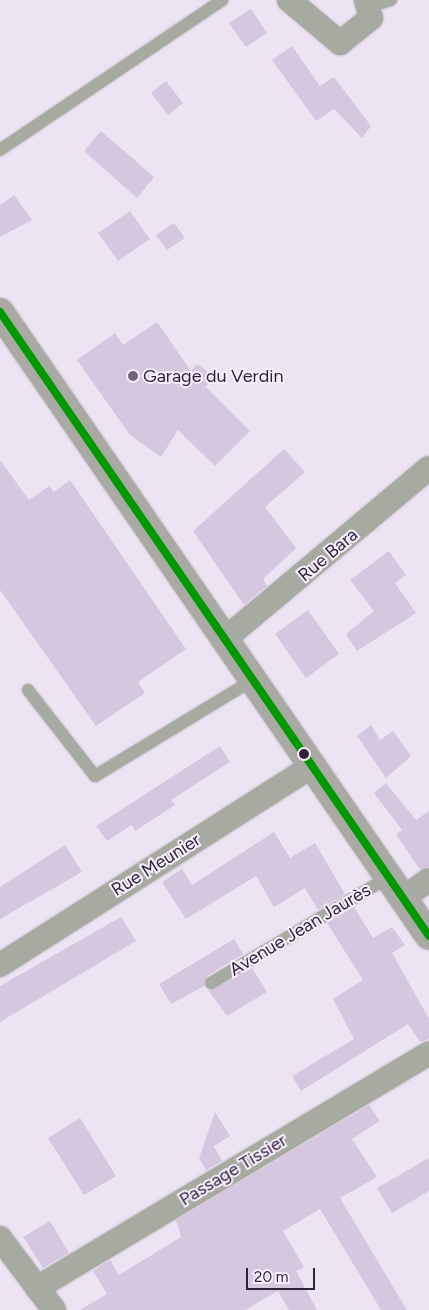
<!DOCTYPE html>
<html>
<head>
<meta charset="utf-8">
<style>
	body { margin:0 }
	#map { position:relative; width:429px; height:1310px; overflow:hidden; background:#ede4f3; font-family:Figtree,sans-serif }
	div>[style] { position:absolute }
	.building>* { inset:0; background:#d5c7df }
	.roads { filter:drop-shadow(0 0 1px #cac2d0) drop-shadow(0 0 1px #cac2d0) }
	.service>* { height:12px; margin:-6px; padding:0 6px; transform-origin:6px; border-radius:6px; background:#a6aaa0 }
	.minor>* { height:24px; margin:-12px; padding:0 12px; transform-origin:12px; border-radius:12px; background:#a6aaa0 }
	.primary>* { height:28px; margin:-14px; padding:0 14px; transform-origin:14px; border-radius:14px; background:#a9aaa4 }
	.bus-1>* { height:8px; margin:-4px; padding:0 4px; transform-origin:4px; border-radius:4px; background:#090 }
	.dots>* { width:14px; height:14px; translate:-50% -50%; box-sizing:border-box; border:2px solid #f7effd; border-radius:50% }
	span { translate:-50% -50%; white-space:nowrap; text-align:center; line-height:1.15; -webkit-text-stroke:4px #f7effd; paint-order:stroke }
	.poi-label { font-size:18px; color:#2f1f39 }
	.left { translate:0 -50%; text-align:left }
	.street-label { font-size:18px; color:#2f1f39 }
	.scale { position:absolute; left:246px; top:1268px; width:69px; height:22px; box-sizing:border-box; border:2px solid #2f1f39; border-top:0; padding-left:6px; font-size:15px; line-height:18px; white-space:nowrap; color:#2f1f39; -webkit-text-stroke:4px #f7effd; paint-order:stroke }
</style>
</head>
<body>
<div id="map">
	<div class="building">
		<i style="clip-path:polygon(251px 9px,267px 33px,246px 47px,229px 23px)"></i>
		<i style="clip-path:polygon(292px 46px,320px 86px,334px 77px,371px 126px,362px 138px,334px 109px,316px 121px,272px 60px)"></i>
		<i style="clip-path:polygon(166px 81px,183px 103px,168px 115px,151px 93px)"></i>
		<i style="clip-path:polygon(101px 131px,154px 177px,137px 198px,84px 151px)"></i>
		<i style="clip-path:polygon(14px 195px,32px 220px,0 237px,0 205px)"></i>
		<i style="clip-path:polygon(130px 211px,150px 239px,118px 261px,98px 233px)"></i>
		<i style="clip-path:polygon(174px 223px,185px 238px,167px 250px,156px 235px)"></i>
		<i style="clip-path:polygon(157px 322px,191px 371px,197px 364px,214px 376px,206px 387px,250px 431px,215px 466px,178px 430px,161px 457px,130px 435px,77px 360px,115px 333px,123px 345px)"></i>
		<i style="clip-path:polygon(284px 449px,305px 472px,265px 507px,296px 548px,263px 579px,267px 586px,244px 605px,193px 531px)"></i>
		<i style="clip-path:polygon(0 460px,29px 500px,49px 486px,54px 492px,70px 480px,186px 649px,138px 682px,145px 693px,96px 726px,0 590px)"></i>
		<i style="clip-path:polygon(389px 551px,406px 575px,395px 583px,416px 613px,357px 651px,346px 634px,374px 611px,350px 580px)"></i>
		<i style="clip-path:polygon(308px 610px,339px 654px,306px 678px,275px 634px)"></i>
		<i style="clip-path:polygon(371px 725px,380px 740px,393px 731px,411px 756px,386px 778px,357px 736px)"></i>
		<i style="clip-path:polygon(220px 746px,230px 762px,171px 800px,175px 805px,135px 831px,132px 825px,107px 841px,96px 826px)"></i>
		<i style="clip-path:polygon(386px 783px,416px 820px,429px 811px,429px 866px,420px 870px,396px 834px,402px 830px,374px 793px)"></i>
		<i style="clip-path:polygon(274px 832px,290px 858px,315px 843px,345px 894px,318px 910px,305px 888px,274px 907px,256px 876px,186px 919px,162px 882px,182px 869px,192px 885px)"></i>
		<i style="clip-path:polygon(65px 845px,82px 872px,0 919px,0 887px)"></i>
		<i style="clip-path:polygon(354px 907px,373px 938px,392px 927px,405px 945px,392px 953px,429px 1019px,429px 1039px,420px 1042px,408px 1024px,301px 1091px,292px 1076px,354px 1039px,333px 999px,363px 980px,327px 923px)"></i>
		<i style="clip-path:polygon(121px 917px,136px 941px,0 1022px,0 986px)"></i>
		<i style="clip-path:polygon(234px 939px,243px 954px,207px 976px,204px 986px,171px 1004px,159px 984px)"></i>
		<i style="clip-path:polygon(252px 968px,267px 992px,227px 1016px,208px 990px)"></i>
		<i style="clip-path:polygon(369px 1105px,380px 1121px,352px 1139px,377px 1177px,340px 1198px,407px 1310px,381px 1310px,320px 1209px,283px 1231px,304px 1267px,296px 1271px,317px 1310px,289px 1310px,278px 1291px,245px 1310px,80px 1310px,107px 1294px,93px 1271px,110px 1260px,119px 1275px,181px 1237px,176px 1220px)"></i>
		<i style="clip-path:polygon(215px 1112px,230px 1136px,214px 1146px,222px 1161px,206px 1170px,199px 1158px)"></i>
		<i style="clip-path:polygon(80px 1118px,116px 1176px,84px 1195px,48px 1138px)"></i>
		<i style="clip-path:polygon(429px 1158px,429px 1191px,392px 1213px,377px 1188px)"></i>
		<i style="clip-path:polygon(50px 1221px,69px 1253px,43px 1268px,23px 1237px)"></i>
	</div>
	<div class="roads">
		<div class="service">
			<i style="left:368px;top:7px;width:24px;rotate:-17deg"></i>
			<i style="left:0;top:150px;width:268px;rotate:-34deg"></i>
			<i style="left:28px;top:690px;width:109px;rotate:52.1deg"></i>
			<i style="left:95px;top:776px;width:185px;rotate:-31.3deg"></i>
			<i style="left:211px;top:983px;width:207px;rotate:-30.8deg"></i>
		</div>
		<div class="minor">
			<i style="left:289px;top:0;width:67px;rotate:40.1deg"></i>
			<i style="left:340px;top:43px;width:40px;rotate:-39deg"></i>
			<i style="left:371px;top:18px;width:19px;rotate:-106deg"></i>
			<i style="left:225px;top:639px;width:266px;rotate:-40deg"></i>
			<i style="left:403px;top:898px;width:32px;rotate:-35deg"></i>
			<i style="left:0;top:965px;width:370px;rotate:-32.5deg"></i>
			<i style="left:0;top:1238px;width:90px;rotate:53.1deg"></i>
			<i style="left:37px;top:1288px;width:457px;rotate:-30.9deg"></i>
		</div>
		<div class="primary">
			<i style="left:0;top:312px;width:757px;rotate:55.49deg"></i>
		</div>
	</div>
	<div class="bus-1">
		<i style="left:0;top:312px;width:757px;rotate:55.49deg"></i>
	</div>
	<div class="dots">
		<i style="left:133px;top:376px;background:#72647a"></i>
		<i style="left:304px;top:754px;background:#2f1f39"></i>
	</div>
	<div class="poi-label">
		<span class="left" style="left:143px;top:376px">Garage du Verdin</span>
	</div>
	<div class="street-label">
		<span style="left:328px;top:555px;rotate:-40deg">Rue Bara</span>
		<span style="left:156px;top:865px;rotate:-32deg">Rue Meunier</span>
		<span style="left:300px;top:930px;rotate:-31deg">Avenue Jean Jaurès</span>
		<span style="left:233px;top:1170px;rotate:-31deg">Passage Tissier</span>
	</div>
	<div class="scale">20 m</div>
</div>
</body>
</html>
